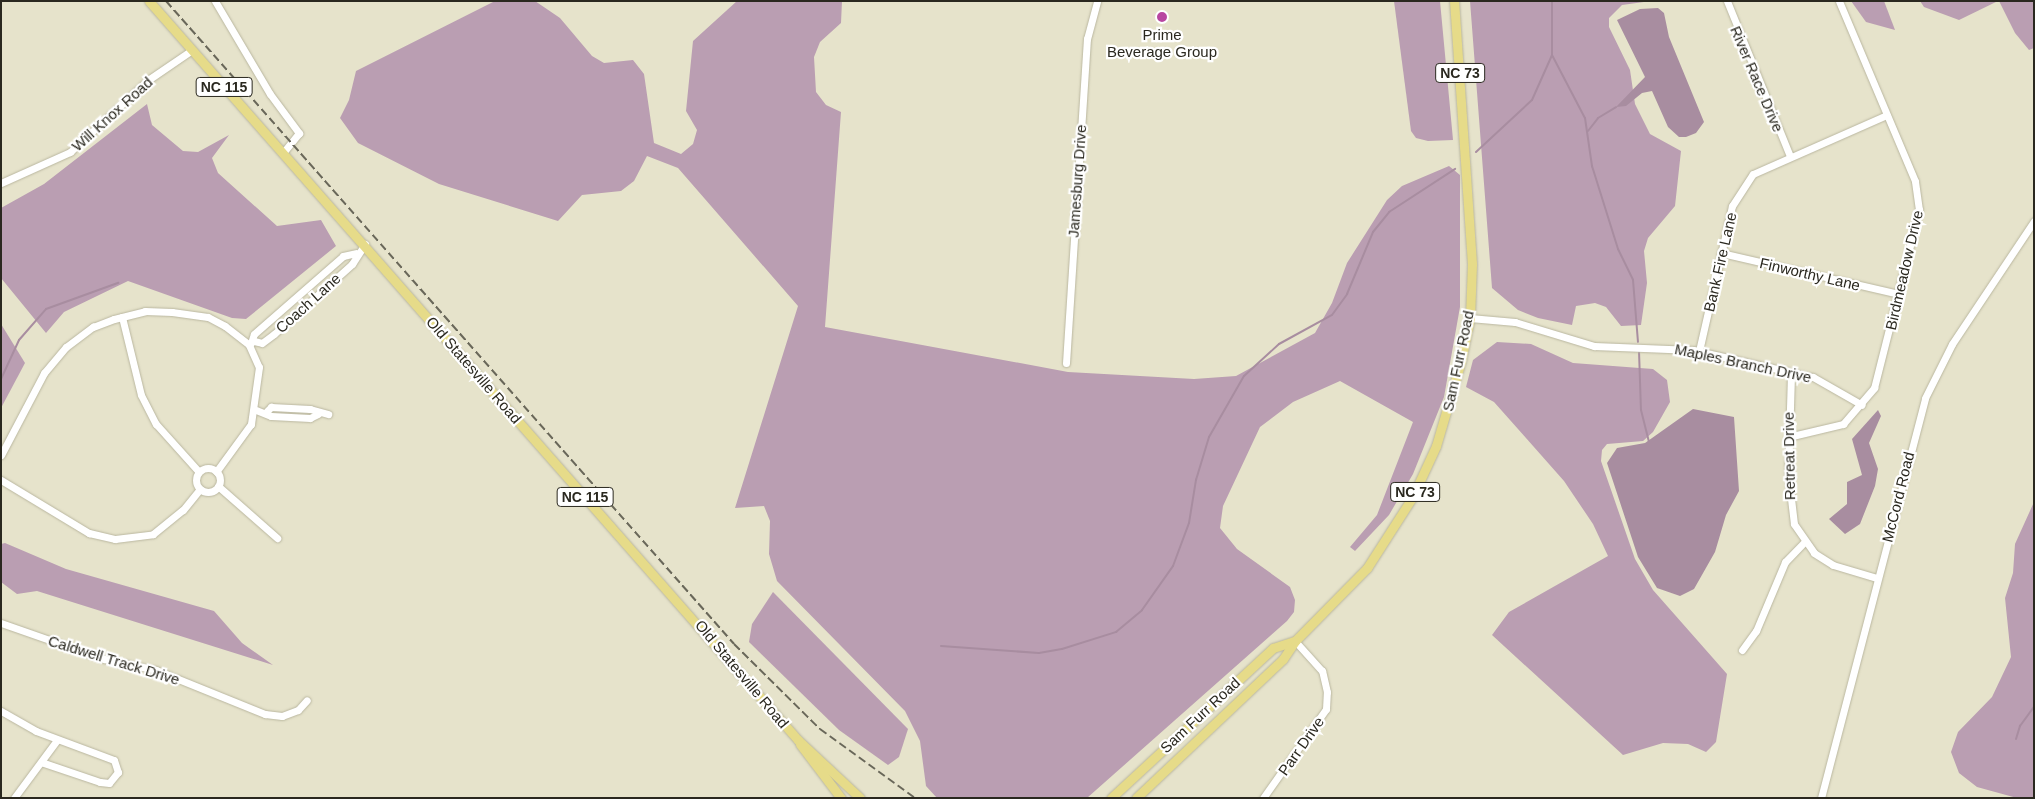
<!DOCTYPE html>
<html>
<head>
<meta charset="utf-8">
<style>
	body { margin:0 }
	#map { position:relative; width:2035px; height:799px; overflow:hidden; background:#e6e3cb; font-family:Arial,sans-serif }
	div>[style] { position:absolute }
	.forest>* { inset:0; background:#ba9eb2 }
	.water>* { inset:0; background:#a88da0 }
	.stream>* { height:2px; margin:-1px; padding:0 1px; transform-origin:1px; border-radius:1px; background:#a88da0 }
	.roads { filter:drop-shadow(0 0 1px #bab7a0) drop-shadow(0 0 1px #bab7a0) }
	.minor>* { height:7px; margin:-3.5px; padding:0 3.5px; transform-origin:3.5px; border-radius:3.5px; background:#fff }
	.minor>.ring { margin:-3.5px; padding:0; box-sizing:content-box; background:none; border:7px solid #fff; border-radius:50% }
	.major>* { height:9px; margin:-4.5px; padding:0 4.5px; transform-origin:4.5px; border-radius:4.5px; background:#e6db89 }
	.rail>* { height:2px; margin-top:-1px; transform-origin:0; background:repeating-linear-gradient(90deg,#696759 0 8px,transparent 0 12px) }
	.dots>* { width:14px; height:14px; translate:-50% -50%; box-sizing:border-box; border:2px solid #fff; border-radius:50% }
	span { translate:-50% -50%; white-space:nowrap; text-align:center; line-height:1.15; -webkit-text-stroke:4.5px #fff; paint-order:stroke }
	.shield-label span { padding:1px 4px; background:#fff; border:1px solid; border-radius:4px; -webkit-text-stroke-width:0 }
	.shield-label { font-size:14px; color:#2a281f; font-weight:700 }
	.poi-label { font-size:15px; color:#2a281f }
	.street-label { font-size:15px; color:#2a281f }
	.frame { position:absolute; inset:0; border:2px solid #2a281f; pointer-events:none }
</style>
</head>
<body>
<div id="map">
	<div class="forest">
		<i style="clip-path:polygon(495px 1px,535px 1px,560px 18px,592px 56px,604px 63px,633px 60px,644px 74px,654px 143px,681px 154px,693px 144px,697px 130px,686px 111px,693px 41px,737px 1px,842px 1px,841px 23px,820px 42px,814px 57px,816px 92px,826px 105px,841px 112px,825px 327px,1068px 372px,1194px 379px,1236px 376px,1315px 333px,1332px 303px,1347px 263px,1387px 200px,1402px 186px,1449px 166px,1460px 175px,1460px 307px,1444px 397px,1413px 474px,1389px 515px,1355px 551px,1350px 547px,1377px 515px,1413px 422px,1340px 381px,1293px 402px,1260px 427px,1223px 506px,1220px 528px,1237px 549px,1290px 587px,1295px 600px,1294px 612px,1287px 621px,1087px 798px,937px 798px,926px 786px,920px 741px,905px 711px,777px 581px,769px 554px,770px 521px,764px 506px,735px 508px,798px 306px,678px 168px,647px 156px,634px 181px,621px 191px,582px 195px,558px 221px,439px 184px,358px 143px,340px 118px,349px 100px,356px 71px)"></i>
		<i style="clip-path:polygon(1394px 1px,1440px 1px,1453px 140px,1428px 141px,1416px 138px,1411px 131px)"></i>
		<i style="clip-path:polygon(1470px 1px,1651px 1px,1622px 5px,1609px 18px,1609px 27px,1630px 70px,1635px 104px,1650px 134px,1681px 151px,1675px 206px,1648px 238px,1644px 251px,1647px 283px,1641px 325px,1621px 326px,1606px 307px,1595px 303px,1576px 306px,1572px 325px,1538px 318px,1518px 310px,1492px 288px)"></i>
		<i style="clip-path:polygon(1851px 1px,1884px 1px,1895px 30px,1866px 22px)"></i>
		<i style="clip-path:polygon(1920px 1px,1998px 1px,1959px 20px,1924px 7px)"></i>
		<i style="clip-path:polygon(1999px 1px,2034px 1px,2034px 48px,2029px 50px,2015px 33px)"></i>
		<i style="clip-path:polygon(147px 104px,152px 125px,183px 151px,198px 152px,229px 135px,212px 158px,218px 173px,277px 226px,321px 220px,336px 246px,246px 319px,232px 318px,128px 281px,64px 312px,46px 333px,1px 278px,1px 208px,44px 184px)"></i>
		<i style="clip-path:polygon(1px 324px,25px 363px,1px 408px)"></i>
		<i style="clip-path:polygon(1497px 342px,1531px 344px,1573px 363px,1653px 369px,1667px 380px,1670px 402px,1653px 432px,1643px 441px,1607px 444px,1602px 450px,1601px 461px,1635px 559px,1653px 590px,1727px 674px,1716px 742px,1706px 752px,1688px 744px,1663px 743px,1623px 755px,1492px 635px,1509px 612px,1608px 556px,1593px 524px,1564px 481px,1494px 402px,1466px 387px,1473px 360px)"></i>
		<i style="clip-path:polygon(2034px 502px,2034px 798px,2017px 798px,1977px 787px,1959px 773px,1951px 752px,1958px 732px,1992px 697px,2011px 657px,2005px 598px,2013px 573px,2015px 544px)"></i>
		<i style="clip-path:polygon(5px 543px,66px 569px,214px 611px,242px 643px,273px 665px,37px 591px,17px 594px,1px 582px,1px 544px)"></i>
		<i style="clip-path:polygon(773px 592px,908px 729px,899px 757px,888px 765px,839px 730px,749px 642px,752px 624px)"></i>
	</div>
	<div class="water">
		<i style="clip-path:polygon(1658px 8px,1664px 13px,1669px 37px,1704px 122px,1696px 133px,1686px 137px,1679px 137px,1668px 127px,1652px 91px,1642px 93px,1626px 106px,1616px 107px,1645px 77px,1617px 20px,1640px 9px)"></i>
		<i style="clip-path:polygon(1693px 409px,1734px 417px,1739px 491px,1726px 515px,1715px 552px,1694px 589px,1680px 596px,1657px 588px,1638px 557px,1607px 463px,1617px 448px,1645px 443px)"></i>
		<i style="clip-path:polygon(1878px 410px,1881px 416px,1869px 443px,1878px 469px,1875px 486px,1860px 524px,1845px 534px,1829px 519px,1847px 504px,1847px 482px,1862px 475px,1852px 439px)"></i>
	</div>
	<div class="stream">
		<i style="left:1552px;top:1px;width:54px;rotate:90deg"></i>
		<i style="left:1552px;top:55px;width:71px;rotate:62.4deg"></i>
		<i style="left:1585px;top:118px;width:49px;rotate:81.7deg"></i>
		<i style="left:1592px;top:166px;width:87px;rotate:72.6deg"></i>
		<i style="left:1618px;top:249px;width:34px;rotate:64deg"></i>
		<i style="left:1633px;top:280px;width:62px;rotate:85.4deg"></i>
		<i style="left:1588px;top:131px;width:16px;rotate:-52deg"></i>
		<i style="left:1598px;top:118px;width:21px;rotate:-31deg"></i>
		<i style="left:1476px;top:152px;width:76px;rotate:-42.9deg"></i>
		<i style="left:1532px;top:100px;width:49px;rotate:-66deg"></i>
		<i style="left:1639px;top:351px;width:59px;rotate:88.1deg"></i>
		<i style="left:1641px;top:410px;width:32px;rotate:76deg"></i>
		<i style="left:1px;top:379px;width:43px;rotate:-65.2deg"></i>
		<i style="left:19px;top:340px;width:41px;rotate:-48.9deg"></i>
		<i style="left:46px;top:309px;width:77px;rotate:-19.9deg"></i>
		<i style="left:941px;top:646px;width:98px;rotate:4.1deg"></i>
		<i style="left:1039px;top:653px;width:23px;rotate:-10deg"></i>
		<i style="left:1062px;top:649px;width:57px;rotate:-17.5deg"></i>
		<i style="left:1116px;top:632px;width:34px;rotate:-40deg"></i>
		<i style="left:1142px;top:610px;width:54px;rotate:-54.8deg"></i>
		<i style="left:1173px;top:566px;width:46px;rotate:-69.6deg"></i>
		<i style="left:1189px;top:523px;width:44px;rotate:-80.8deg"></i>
		<i style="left:1196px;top:480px;width:45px;rotate:-73.2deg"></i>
		<i style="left:1209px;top:437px;width:70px;rotate:-60.2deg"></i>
		<i style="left:1244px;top:376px;width:47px;rotate:-42.4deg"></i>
		<i style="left:1279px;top:344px;width:60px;rotate:-28.7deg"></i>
		<i style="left:1332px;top:315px;width:26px;rotate:-54deg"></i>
		<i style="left:1347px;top:294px;width:67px;rotate:-67.2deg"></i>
		<i style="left:1373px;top:232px;width:26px;rotate:-51deg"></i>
		<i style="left:1389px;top:212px;width:79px;rotate:-33.1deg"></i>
		<i style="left:2016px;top:739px;width:14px;rotate:-73deg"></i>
		<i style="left:2020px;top:726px;width:24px;rotate:-54deg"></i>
	</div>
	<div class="roads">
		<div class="minor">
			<i style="left:215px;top:1px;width:108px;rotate:59.4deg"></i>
			<i style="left:270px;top:94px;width:49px;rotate:53.4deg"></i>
			<i style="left:299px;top:133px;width:26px;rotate:129deg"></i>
			<i style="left:1727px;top:1px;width:167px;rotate:67.9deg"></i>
			<i style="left:1px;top:183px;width:76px;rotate:-24.2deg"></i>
			<i style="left:70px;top:152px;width:106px;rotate:-42.7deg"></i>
			<i style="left:148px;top:80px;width:53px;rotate:-34.3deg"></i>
			<i style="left:1721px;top:253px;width:183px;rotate:13deg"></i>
			<i style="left:122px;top:317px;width:80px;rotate:76.3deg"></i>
			<i style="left:141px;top:395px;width:33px;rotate:63deg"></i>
			<i style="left:156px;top:424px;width:64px;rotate:48.1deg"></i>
			<i style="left:1470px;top:318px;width:45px;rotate:5.1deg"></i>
			<i style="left:1515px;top:322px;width:83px;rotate:16.9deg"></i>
			<i style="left:1594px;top:346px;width:99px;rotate:2.3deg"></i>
			<i style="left:1693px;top:350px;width:123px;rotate:12.7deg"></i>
			<i style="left:1813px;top:377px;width:56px;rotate:29.7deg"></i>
			<i style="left:254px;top:341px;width:8px;rotate:14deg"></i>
			<i style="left:262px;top:343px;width:15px;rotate:-37deg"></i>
			<i style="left:274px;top:334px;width:105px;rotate:-41.9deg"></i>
			<i style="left:352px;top:264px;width:24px;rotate:-57deg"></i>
			<i style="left:251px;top:343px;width:9px;rotate:-72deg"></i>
			<i style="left:254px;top:334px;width:118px;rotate:-41.2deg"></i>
			<i style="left:343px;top:256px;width:13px;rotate:-13deg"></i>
			<i style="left:1699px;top:351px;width:149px;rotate:-77.2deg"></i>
			<i style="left:1732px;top:206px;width:38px;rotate:-57deg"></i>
			<i style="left:1753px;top:174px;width:146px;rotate:-23.8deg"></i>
			<i style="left:1066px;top:363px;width:325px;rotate:-86.3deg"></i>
			<i style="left:1087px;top:39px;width:39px;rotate:-75deg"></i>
			<i style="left:1791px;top:374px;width:99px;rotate:91.7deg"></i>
			<i style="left:1788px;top:473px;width:51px;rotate:83.3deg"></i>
			<i style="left:1794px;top:524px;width:35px;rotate:55deg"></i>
			<i style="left:1814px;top:553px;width:22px;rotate:32deg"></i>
			<i style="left:1833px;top:565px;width:46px;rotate:16.5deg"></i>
			<i style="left:256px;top:410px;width:16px;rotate:22deg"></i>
			<i style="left:271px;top:416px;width:39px;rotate:3deg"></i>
			<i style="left:310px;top:418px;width:9px;rotate:-27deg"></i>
			<i style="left:267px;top:411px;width:6px;rotate:-45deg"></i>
			<i style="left:271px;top:407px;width:39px;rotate:3deg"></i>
			<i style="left:310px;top:409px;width:19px;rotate:16deg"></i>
			<i style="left:1788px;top:437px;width:57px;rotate:-13.3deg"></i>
			<i style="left:1843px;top:424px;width:48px;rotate:-49.3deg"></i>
			<i style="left:1874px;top:388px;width:184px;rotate:-75.8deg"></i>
			<i style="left:1919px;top:210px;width:29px;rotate:-98deg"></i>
			<i style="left:1915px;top:181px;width:195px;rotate:-112.9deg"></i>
			<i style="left:1px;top:455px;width:93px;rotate:-62.3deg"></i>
			<i style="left:44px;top:373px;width:34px;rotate:-50deg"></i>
			<i style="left:66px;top:347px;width:34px;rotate:-37deg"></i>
			<i style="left:93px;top:327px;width:22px;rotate:-21deg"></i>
			<i style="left:114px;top:319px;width:32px;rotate:-14deg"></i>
			<i style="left:145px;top:311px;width:27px;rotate:2deg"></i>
			<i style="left:172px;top:312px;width:36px;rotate:8deg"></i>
			<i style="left:208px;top:317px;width:19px;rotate:28deg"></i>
			<i style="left:225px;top:326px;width:31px;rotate:38deg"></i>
			<i style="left:249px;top:345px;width:24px;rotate:66deg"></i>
			<i style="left:259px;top:367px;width:58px;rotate:98deg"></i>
			<i style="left:251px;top:424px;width:59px;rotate:126.1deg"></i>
			<i class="ring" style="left:196px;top:468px;width:17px;height:17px"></i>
			<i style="left:1px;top:480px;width:103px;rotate:31.1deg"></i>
			<i style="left:89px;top:533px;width:27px;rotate:13deg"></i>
			<i style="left:115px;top:539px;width:38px;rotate:-7deg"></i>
			<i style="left:153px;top:534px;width:38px;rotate:-39deg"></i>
			<i style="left:183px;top:510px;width:27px;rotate:-51deg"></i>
			<i style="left:218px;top:486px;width:79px;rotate:41.4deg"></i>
			<i style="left:1px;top:623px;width:109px;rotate:19.3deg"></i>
			<i style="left:104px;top:659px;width:53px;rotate:11.9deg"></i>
			<i style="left:156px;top:670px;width:118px;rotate:22deg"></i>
			<i style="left:265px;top:714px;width:17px;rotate:7deg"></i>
			<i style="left:282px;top:716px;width:17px;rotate:-21deg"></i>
			<i style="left:298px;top:710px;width:13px;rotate:-48deg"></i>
			<i style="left:1742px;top:650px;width:24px;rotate:-54deg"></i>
			<i style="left:1756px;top:631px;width:75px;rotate:-67.2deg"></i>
			<i style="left:1785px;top:562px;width:28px;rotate:-46deg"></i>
			<i style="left:1px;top:711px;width:40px;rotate:29.7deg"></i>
			<i style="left:36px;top:731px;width:83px;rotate:20.4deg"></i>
			<i style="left:114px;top:760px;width:13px;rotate:72deg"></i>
			<i style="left:118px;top:772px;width:14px;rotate:129deg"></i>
			<i style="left:109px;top:783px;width:9px;rotate:-174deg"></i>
			<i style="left:100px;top:782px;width:62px;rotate:-161.3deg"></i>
			<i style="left:14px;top:798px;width:72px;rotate:-53.4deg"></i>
			<i style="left:1263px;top:798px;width:109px;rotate:-54.7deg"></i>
			<i style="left:1326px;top:709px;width:17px;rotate:-87deg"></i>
			<i style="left:1327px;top:692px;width:22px;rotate:-103deg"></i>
			<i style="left:1322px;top:671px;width:40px;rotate:-132deg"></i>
			<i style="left:1821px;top:798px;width:413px;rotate:-75.4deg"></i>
			<i style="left:1925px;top:398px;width:60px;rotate:-63.4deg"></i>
			<i style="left:1952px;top:344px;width:148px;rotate:-56.3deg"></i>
		</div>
		<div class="major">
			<i style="left:149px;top:1px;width:984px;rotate:48.71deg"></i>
			<i style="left:798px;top:740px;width:85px;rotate:43.1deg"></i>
			<i style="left:800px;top:744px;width:68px;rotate:52.8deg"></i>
			<i style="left:1111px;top:798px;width:221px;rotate:-42.8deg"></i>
			<i style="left:1273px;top:648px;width:23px;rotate:-18deg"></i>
			<i style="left:1136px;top:798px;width:202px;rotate:-43.4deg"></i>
			<i style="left:1283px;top:659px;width:22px;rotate:-56deg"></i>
			<i style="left:1295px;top:641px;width:103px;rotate:-45.4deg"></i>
			<i style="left:1367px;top:568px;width:83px;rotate:-57.3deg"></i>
			<i style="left:1412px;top:498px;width:57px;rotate:-65.2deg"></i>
			<i style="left:1436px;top:446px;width:89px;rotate:-73.6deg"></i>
			<i style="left:1461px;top:361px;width:44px;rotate:-78.2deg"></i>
			<i style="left:1470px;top:318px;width:54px;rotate:-87.9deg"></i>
			<i style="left:1472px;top:264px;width:264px;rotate:-93.9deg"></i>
		</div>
	</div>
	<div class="rail">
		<i style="left:166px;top:1px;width:858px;rotate:48.54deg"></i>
		<i style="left:734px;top:644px;width:121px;rotate:44.7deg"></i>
		<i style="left:820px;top:729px;width:117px;rotate:36deg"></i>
	</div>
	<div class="dots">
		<i style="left:1162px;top:17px;background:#b846a1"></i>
	</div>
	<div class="shield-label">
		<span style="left:1460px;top:73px">NC 73</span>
		<span style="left:224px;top:87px">NC 115</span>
		<span style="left:1415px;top:492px">NC 73</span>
		<span style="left:585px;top:497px">NC 115</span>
	</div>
	<div class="poi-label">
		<span style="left:1162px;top:43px">Prime<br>Beverage Group</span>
	</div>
	<div class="street-label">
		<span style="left:1757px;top:79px;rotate:67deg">River Race Drive</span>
		<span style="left:112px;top:114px;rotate:-42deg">Will Knox Road</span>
		<span style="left:1077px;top:181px;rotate:-86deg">Jamesburg Drive</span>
		<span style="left:1720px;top:262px;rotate:-77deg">Bank Fire Lane</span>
		<span style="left:1904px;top:270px;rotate:-77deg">Birdmeadow Drive</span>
		<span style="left:1810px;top:274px;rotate:13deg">Finworthy Lane</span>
		<span style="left:308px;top:303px;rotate:-42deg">Coach Lane</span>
		<span style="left:1458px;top:361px;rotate:-78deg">Sam Furr Road</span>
		<span style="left:1743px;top:363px;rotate:12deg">Maples Branch Drive</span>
		<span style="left:474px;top:370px;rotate:49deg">Old Statesville Road</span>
		<span style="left:1789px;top:456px;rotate:-91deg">Retreat Drive</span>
		<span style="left:1898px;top:497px;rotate:-76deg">McCord Road</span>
		<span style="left:114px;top:660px;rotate:17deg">Caldwell Track Drive</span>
		<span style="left:742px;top:674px;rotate:50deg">Old Statesville Road</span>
		<span style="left:1200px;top:715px;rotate:-43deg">Sam Furr Road</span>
		<span style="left:1301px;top:746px;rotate:-55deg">Parr Drive</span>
	</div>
	<div class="frame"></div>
</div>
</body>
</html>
